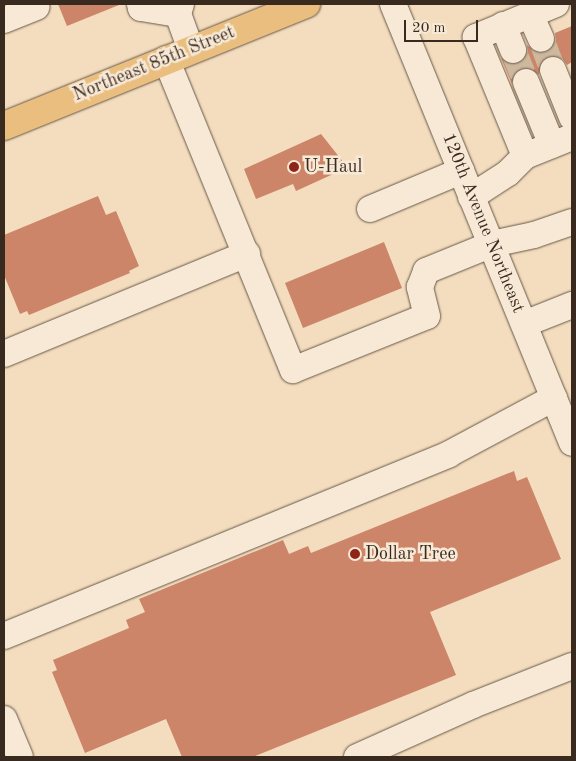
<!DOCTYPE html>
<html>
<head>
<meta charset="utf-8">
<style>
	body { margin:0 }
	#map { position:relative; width:576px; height:761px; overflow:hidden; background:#f3ddbe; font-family:"Old Standard TT",serif }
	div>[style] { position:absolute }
	.building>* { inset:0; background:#cc8568 }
	.minor-tunnel>* { height:26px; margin-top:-13px; transform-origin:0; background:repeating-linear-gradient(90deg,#ceb99e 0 26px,transparent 0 39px) }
	.roads { filter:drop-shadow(0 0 1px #685748) drop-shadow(0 0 1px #685748) }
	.minor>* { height:26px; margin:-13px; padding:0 13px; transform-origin:13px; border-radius:13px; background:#f7e9d5 }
	.major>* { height:28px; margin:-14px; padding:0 14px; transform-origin:14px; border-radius:14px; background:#eabe7f }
	.dots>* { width:14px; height:14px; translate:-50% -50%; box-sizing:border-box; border:2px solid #f7e9d5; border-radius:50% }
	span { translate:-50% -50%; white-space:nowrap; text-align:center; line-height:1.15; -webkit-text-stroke:5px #f7e9d5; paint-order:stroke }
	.street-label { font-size:18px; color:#392a20 }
	.poi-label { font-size:18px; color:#392a20 }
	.left { translate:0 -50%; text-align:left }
	.frame { position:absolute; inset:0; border:5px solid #392a20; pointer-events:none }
	.scale { position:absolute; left:404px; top:20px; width:74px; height:22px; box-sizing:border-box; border:2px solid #392a20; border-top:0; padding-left:6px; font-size:15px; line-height:18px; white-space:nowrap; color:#392a20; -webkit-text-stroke:4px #f7e9d5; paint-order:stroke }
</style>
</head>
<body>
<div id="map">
	<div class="building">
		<i style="clip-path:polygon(58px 4px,119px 4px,119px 5px,67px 26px)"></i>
		<i style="clip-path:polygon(572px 26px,572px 62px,567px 65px,562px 58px,548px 56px,541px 61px,539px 75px,528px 67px,521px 68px,514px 73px,512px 84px,501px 58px,510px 65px,519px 64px,528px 53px,527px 45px,539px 54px,547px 52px,556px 41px,555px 33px)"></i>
		<i style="clip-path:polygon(321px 134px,344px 163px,340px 165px,342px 170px,296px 191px,293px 184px,256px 199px,244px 169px)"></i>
		<i style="clip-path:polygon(98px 196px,106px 215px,116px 211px,139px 266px,129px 271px,130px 273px,29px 315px,27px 311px,20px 314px,4px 275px,4px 235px)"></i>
		<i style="clip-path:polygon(384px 242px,402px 288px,303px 328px,285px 283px)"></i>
		<i style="clip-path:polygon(514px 471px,517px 481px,527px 477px,561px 559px,430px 612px,456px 675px,253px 757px,182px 757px,166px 719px,85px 753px,52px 672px,57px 670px,53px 660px,129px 628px,126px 620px,145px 612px,139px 599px,283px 540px,289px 554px,308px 546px,311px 553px)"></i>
	</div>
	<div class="minor-tunnel">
		<i style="left:541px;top:39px;width:33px;rotate:69deg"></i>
		<i style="left:513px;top:50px;width:35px;rotate:68deg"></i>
	</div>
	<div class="roads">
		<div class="minor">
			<i style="left:140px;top:4px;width:4px;rotate:76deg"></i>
			<i style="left:141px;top:8px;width:37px;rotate:9deg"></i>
			<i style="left:181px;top:4px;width:10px;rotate:107deg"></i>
			<i style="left:178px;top:14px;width:37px;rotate:70deg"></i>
			<i style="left:393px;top:4px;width:474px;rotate:67.8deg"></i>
			<i style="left:556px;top:4px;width:87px;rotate:157.6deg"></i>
			<i style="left:476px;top:37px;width:129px;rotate:67.6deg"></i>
			<i style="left:525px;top:156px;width:51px;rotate:-22deg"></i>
			<i style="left:530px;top:14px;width:27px;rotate:66deg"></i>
			<i style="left:4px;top:20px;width:35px;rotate:-22deg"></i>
			<i style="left:503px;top:25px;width:27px;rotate:68deg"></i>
			<i style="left:166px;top:59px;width:336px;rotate:67.8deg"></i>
			<i style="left:293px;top:370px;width:144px;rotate:-21.9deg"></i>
			<i style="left:427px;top:316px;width:30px;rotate:-104deg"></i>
			<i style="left:420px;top:287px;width:17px;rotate:-69deg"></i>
			<i style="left:426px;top:271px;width:71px;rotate:-22.2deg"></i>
			<i style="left:492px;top:244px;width:43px;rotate:-12.1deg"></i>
			<i style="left:534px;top:235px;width:40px;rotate:-18.9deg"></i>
			<i style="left:553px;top:70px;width:51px;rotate:68deg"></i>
			<i style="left:526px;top:82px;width:68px;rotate:67.6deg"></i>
			<i style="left:471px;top:197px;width:44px;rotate:-33deg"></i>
			<i style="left:508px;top:173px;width:24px;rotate:-45deg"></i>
			<i style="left:370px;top:209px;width:99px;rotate:-22.7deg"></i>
			<i style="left:524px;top:324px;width:52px;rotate:-21.6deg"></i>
			<i style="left:4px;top:354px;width:263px;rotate:-22.4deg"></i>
			<i style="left:4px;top:636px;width:481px;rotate:-22.2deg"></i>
			<i style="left:449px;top:454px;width:119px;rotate:-28.1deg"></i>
			<i style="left:4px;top:719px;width:41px;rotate:67.2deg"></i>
			<i style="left:357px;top:757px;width:127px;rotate:-24.1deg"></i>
			<i style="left:473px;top:705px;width:106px;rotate:-21.5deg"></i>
		</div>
		<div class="major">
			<i style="left:4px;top:126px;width:326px;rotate:-22deg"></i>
		</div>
	</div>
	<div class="dots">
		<i style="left:294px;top:167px;background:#8f2418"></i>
		<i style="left:355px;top:554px;background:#8f2418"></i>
	</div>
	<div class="street-label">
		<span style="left:154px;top:64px;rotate:-22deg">Northeast 85th Street</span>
		<span style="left:483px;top:223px;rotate:68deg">120th Avenue Northeast</span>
	</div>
	<div class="poi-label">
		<span class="left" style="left:304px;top:167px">U-Haul</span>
		<span class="left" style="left:365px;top:554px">Dollar Tree</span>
	</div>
	<div class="frame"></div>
	<div class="scale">20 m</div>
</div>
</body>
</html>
